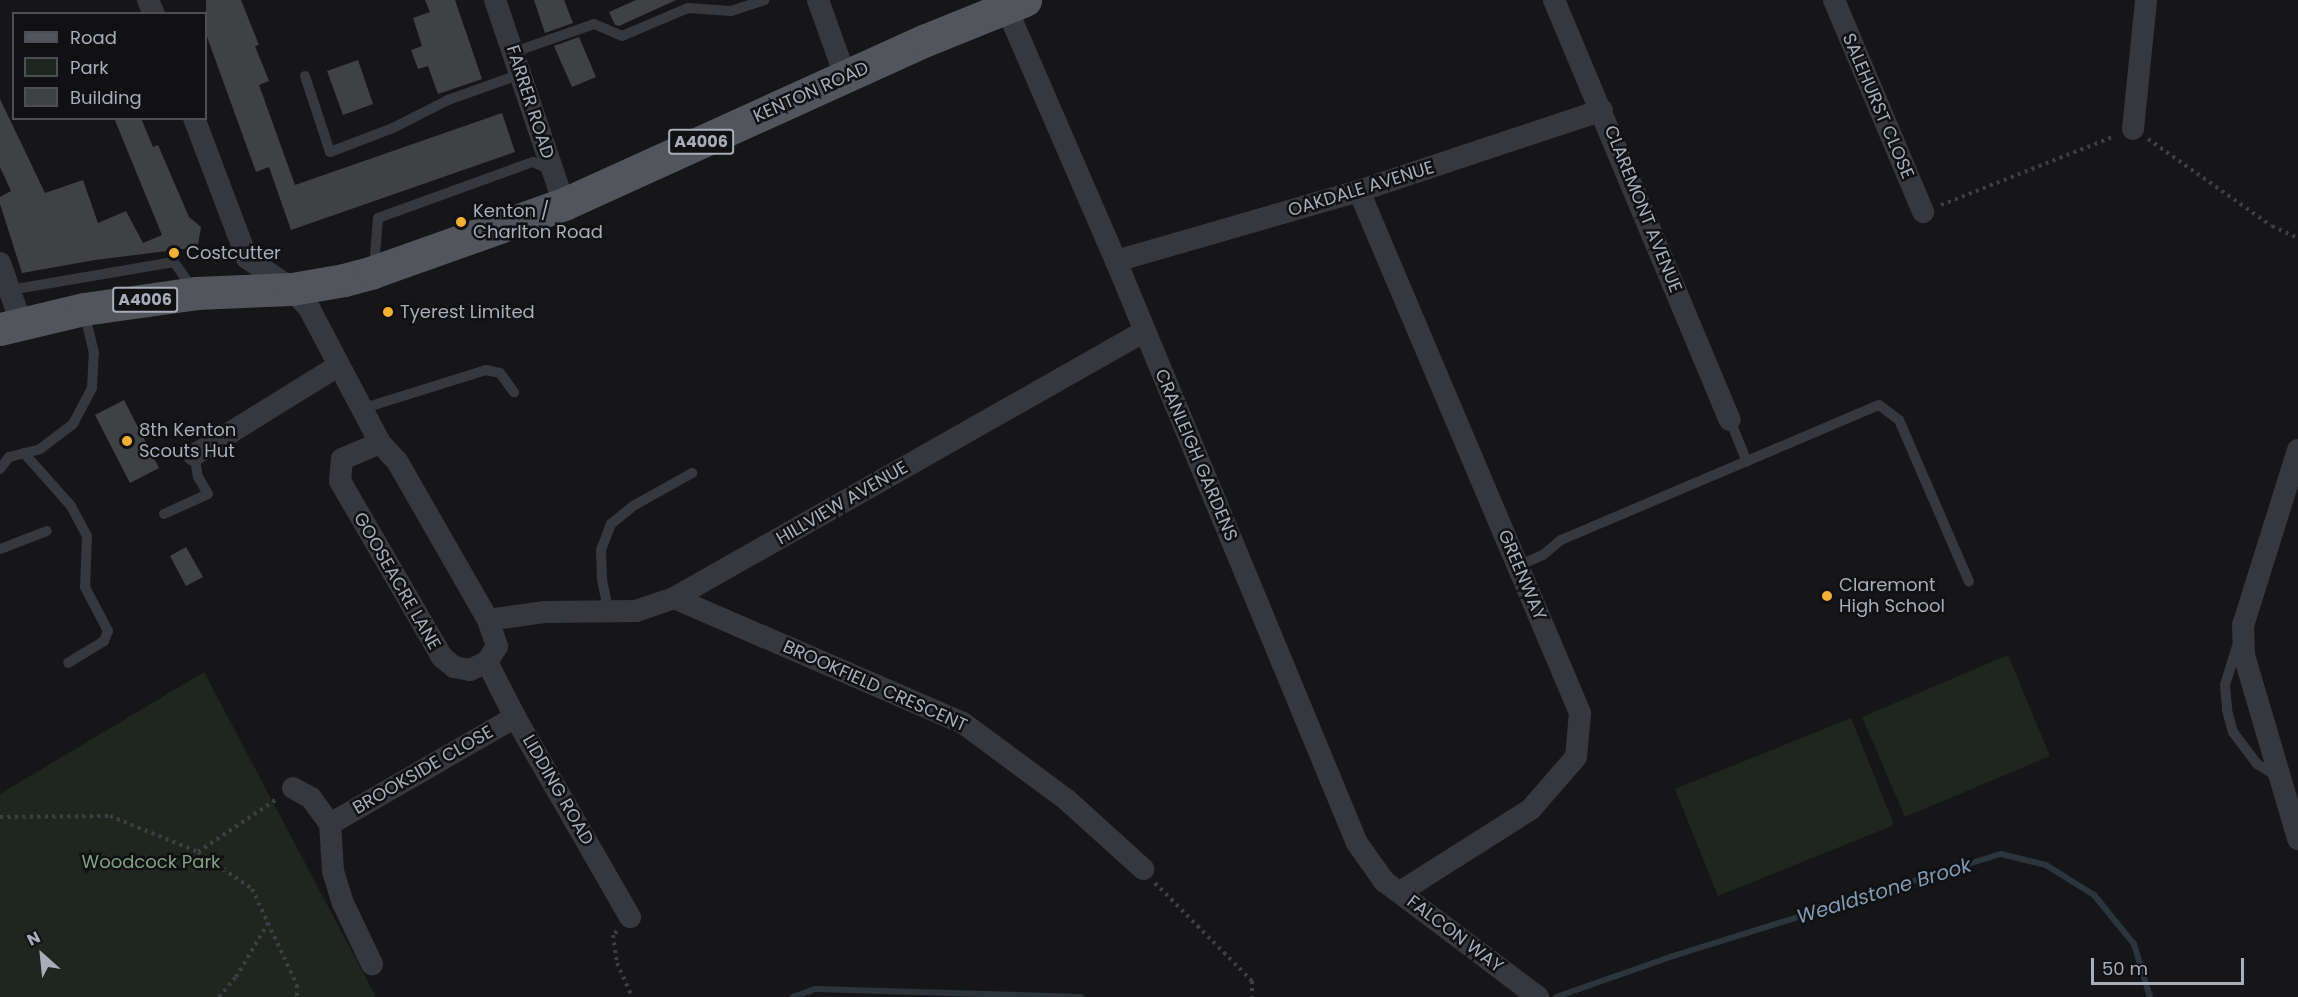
<!DOCTYPE html>
<html>
<head>
<meta charset="utf-8">
<style>
	body { margin:0 }
	#map { position:relative; width:2298px; height:997px; overflow:hidden; background:#161618; font-family:Poppins,sans-serif }
	div>[style] { position:absolute }
	.green>* { inset:0; background:#1e261f }
	.stream>* { height:6px; margin:-3px; padding:0 3px; transform-origin:3px; border-radius:3px; background:#2c353c }
	.building>* { inset:0; background:#404145 }
	.path>* { height:4px; margin-top:-2px; transform-origin:0; background:repeating-linear-gradient(90deg,#3d3f44 0 3px,transparent 0 7.5px) }
	.lane>* { height:10px; margin:-5px; padding:0 5px; transform-origin:5px; border-radius:5px; background:#37383d }
	.street>* { height:22px; margin:-11px; padding:0 11px; transform-origin:11px; border-radius:11px; background:#37383d }
	.primary>* { height:33px; margin:-16.5px; padding:0 16.5px; transform-origin:16.5px; border-radius:16.5px; background:#53555c }
	.dots>* { width:16px; height:16px; translate:-50% -50%; box-sizing:border-box; border:3px solid #111113; border-radius:50% }
	span { translate:-50% -50%; white-space:nowrap; text-align:center; line-height:1.15; -webkit-text-stroke:5px #111113; paint-order:stroke }
	.shield-label span { padding:2px 4px; background:#111113; border:2px solid; border-radius:4px; -webkit-text-stroke-width:0 }
	.shield-label { font-size:16px; color:#a8adb8; font-weight:700 }
	.street-label { font-size:18px; color:#a8adb8 }
	.poi-label { font-size:18px; color:#a8adb8 }
	.left { translate:0 -50%; text-align:left }
	.park-label { font-size:18px; color:#7fa381 }
	.water-label { font-size:20px; color:#7f9bb3; font-style:italic }
	.legend { position:absolute; left:12px; top:12px; width:195px; height:108px; box-sizing:border-box; background:#111113; border:2px solid #4d4f55; margin:0; padding:8px 10px; list-style:none; font-size:18px; color:#a8adb8 }
	.legend li { display:flex; align-items:center; gap:12px; height:30px }
	.legend b { width:30px; border:2px solid #4d4f55 }
	.north { position:absolute; left:12px; top:925px; width:60px; height:60px; -webkit-text-stroke:4px #111113; paint-order:stroke; rotate:333deg; font-size:16px; font-weight:700; line-height:24px; text-align:center; color:#a8adb8 }
	.north::after { content:''; display:block; margin:auto; width:21px; height:27px; background:#a8adb8; clip-path:polygon(50% 0,100% 100%,50% 72%,0 100%) }
	.scale { position:absolute; left:2091px; top:958px; width:153px; height:27px; box-sizing:border-box; border:3px solid #a8adb8; border-top:0; padding-left:8px; font-size:18px; line-height:21px; white-space:nowrap; color:#a8adb8; -webkit-text-stroke:4px #111113; paint-order:stroke }
</style>
</head>
<body>
<div id="map">
	<div class="green">
		<i style="clip-path:polygon(2008px 655px,2050px 756px,1905px 817px,1862px 717px)"></i>
		<i style="clip-path:polygon(204px 672px,376px 997px,0 997px,0 794px)"></i>
		<i style="clip-path:polygon(1851px 718px,1894px 825px,1718px 896px,1675px 789px)"></i>
	</div>
	<div class="stream">
		<i style="left:793px;top:997px;width:23px;rotate:-20deg"></i>
		<i style="left:815px;top:989px;width:266px;rotate:1.7deg"></i>
		<i style="left:1556px;top:997px;width:124px;rotate:-19.3deg"></i>
		<i style="left:1673px;top:956px;width:343px;rotate:-17.3deg"></i>
		<i style="left:2001px;top:854px;width:46px;rotate:13.7deg"></i>
		<i style="left:2046px;top:865px;width:57px;rotate:32deg"></i>
		<i style="left:2094px;top:895px;width:63px;rotate:50.8deg"></i>
		<i style="left:2134px;top:944px;width:55px;rotate:73.2deg"></i>
	</div>
	<div class="building">
		<i style="clip-path:polygon(206px 0,241px 0,259px 45px,255px 46px,269px 81px,259px 85px,295px 185px,502px 113px,515px 152px,291px 230px,269px 167px,256px 172px,206px 34px)"></i>
		<i style="clip-path:polygon(425px 0,455px 0,482px 79px,438px 94px,428px 66px,418px 69px,411px 50px,422px 46px,413px 18px,430px 12px)"></i>
		<i style="clip-path:polygon(534px 0,564px 0,573px 23px,545px 33px)"></i>
		<i style="clip-path:polygon(636px 0,676px 0,619px 26px,615px 25px,609px 12px)"></i>
		<i style="clip-path:polygon(579px 37px,596px 77px,572px 87px,554px 46px)"></i>
		<i style="clip-path:polygon(358px 60px,373px 104px,343px 115px,327px 71px)"></i>
		<i style="clip-path:polygon(0 99px,45px 193px,83px 180px,98px 223px,126px 211px,143px 243px,162px 235px,114px 118px,141px 118px,153px 147px,158px 145px,189px 217px,201px 227px,198px 245px,191px 248px,95px 260px,22px 273px,0 204px,0 197px,11px 191px,0 167px)"></i>
		<i style="clip-path:polygon(124px 400px,159px 468px,130px 483px,95px 415px)"></i>
		<i style="clip-path:polygon(186px 547px,203px 577px,186px 586px,170px 556px)"></i>
	</div>
	<div class="path">
		<i style="left:2148px;top:139px;width:151px;rotate:35.1deg"></i>
		<i style="left:2272px;top:226px;width:29px;rotate:25deg"></i>
		<i style="left:1941px;top:205px;width:187px;rotate:-21.6deg"></i>
		<i style="left:0;top:817px;width:110px;rotate:-0.5deg"></i>
		<i style="left:110px;top:816px;width:95px;rotate:22.2deg"></i>
		<i style="left:198px;top:852px;width:65px;rotate:34.4deg"></i>
		<i style="left:252px;top:889px;width:106px;rotate:64.9deg"></i>
		<i style="left:297px;top:985px;width:12px;rotate:90deg"></i>
		<i style="left:198px;top:852px;width:95px;rotate:-33.9deg"></i>
		<i style="left:1155px;top:883px;width:138px;rotate:45.3deg"></i>
		<i style="left:1252px;top:981px;width:16px;rotate:90deg"></i>
		<i style="left:617px;top:931px;width:6px;rotate:135deg"></i>
		<i style="left:613px;top:935px;width:28px;rotate:82deg"></i>
		<i style="left:617px;top:963px;width:37px;rotate:66deg"></i>
		<i style="left:219px;top:997px;width:26px;rotate:-50deg"></i>
		<i style="left:236px;top:977px;width:63px;rotate:-59.3deg"></i>
	</div>
	<div class="lane">
		<i style="left:514px;top:52px;width:85px;rotate:-19.3deg"></i>
		<i style="left:594px;top:24px;width:30px;rotate:23deg"></i>
		<i style="left:622px;top:36px;width:72px;rotate:-23deg"></i>
		<i style="left:688px;top:8px;width:43px;rotate:4deg"></i>
		<i style="left:731px;top:11px;width:35px;rotate:-18deg"></i>
		<i style="left:305px;top:76px;width:80px;rotate:71.8deg"></i>
		<i style="left:330px;top:152px;width:67px;rotate:-20.9deg"></i>
		<i style="left:393px;top:128px;width:62px;rotate:-27deg"></i>
		<i style="left:448px;top:100px;width:77px;rotate:-19.6deg"></i>
		<i style="left:374px;top:268px;width:50px;rotate:-85.4deg"></i>
		<i style="left:378px;top:218px;width:165px;rotate:-19.9deg"></i>
		<i style="left:533px;top:162px;width:19px;rotate:25deg"></i>
		<i style="left:10px;top:290px;width:166px;rotate:-9.7deg"></i>
		<i style="left:174px;top:262px;width:32px;rotate:55deg"></i>
		<i style="left:361px;top:409px;width:131px;rotate:-17.3deg"></i>
		<i style="left:486px;top:370px;width:14px;rotate:12deg"></i>
		<i style="left:500px;top:373px;width:24px;rotate:54deg"></i>
		<i style="left:1730px;top:420px;width:45px;rotate:68deg"></i>
		<i style="left:24px;top:453px;width:71px;rotate:48.4deg"></i>
		<i style="left:71px;top:506px;width:34px;rotate:62deg"></i>
		<i style="left:87px;top:536px;width:51px;rotate:92.2deg"></i>
		<i style="left:85px;top:587px;width:50px;rotate:62.4deg"></i>
		<i style="left:108px;top:631px;width:11px;rotate:112deg"></i>
		<i style="left:104px;top:641px;width:42px;rotate:148.6deg"></i>
		<i style="left:0;top:469px;width:15px;rotate:-53deg"></i>
		<i style="left:9px;top:457px;width:32px;rotate:-14deg"></i>
		<i style="left:40px;top:449px;width:41px;rotate:-37.1deg"></i>
		<i style="left:73px;top:424px;width:41px;rotate:-62.2deg"></i>
		<i style="left:92px;top:388px;width:35px;rotate:-87deg"></i>
		<i style="left:94px;top:353px;width:42px;rotate:-103.7deg"></i>
		<i style="left:164px;top:514px;width:48px;rotate:-24.4deg"></i>
		<i style="left:208px;top:494px;width:20px;rotate:-120deg"></i>
		<i style="left:198px;top:477px;width:22px;rotate:-100deg"></i>
		<i style="left:0;top:549px;width:50px;rotate:-21deg"></i>
		<i style="left:1518px;top:566px;width:27px;rotate:-24deg"></i>
		<i style="left:1543px;top:555px;width:23px;rotate:-40deg"></i>
		<i style="left:1561px;top:540px;width:345px;rotate:-23deg"></i>
		<i style="left:1879px;top:405px;width:25px;rotate:37deg"></i>
		<i style="left:1899px;top:420px;width:176px;rotate:66.6deg"></i>
		<i style="left:609px;top:613px;width:35px;rotate:-102deg"></i>
		<i style="left:602px;top:579px;width:29px;rotate:-92deg"></i>
		<i style="left:601px;top:550px;width:28px;rotate:-69deg"></i>
		<i style="left:611px;top:524px;width:28px;rotate:-39deg"></i>
		<i style="left:633px;top:506px;width:68px;rotate:-29.2deg"></i>
		<i style="left:2237px;top:646px;width:41px;rotate:107.1deg"></i>
		<i style="left:2225px;top:685px;width:25px;rotate:85deg"></i>
		<i style="left:2227px;top:710px;width:23px;rotate:75deg"></i>
		<i style="left:2233px;top:732px;width:40px;rotate:53deg"></i>
		<i style="left:2257px;top:764px;width:23px;rotate:31deg"></i>
	</div>
	<div class="street">
		<i style="left:148px;top:0;width:15px;rotate:67deg"></i>
		<i style="left:495px;top:0;width:215px;rotate:71.3deg"></i>
		<i style="left:818px;top:0;width:81px;rotate:70.4deg"></i>
		<i style="left:1554px;top:0;width:455px;rotate:67.3deg"></i>
		<i style="left:1834px;top:0;width:230px;rotate:67.2deg"></i>
		<i style="left:1006px;top:7px;width:277px;rotate:66.6deg"></i>
		<i style="left:1116px;top:261px;width:630px;rotate:67.51deg"></i>
		<i style="left:1357px;top:843px;width:47px;rotate:54.6deg"></i>
		<i style="left:1384px;top:881px;width:193px;rotate:37deg"></i>
		<i style="left:194px;top:118px;width:150px;rotate:69.3deg"></i>
		<i style="left:247px;top:258px;width:55px;rotate:34.6deg"></i>
		<i style="left:292px;top:289px;width:28px;rotate:49deg"></i>
		<i style="left:310px;top:310px;width:150px;rotate:62.2deg"></i>
		<i style="left:380px;top:443px;width:25px;rotate:47deg"></i>
		<i style="left:397px;top:461px;width:183px;rotate:60.2deg"></i>
		<i style="left:488px;top:620px;width:28px;rotate:71deg"></i>
		<i style="left:497px;top:646px;width:19px;rotate:122deg"></i>
		<i style="left:487px;top:662px;width:19px;rotate:155deg"></i>
		<i style="left:470px;top:670px;width:16px;rotate:-169deg"></i>
		<i style="left:454px;top:667px;width:16px;rotate:-140deg"></i>
		<i style="left:442px;top:657px;width:203px;rotate:-120.1deg"></i>
		<i style="left:340px;top:481px;width:22px;rotate:-85deg"></i>
		<i style="left:342px;top:459px;width:41px;rotate:-22.8deg"></i>
		<i style="left:2133px;top:129px;width:130px;rotate:-84.2deg"></i>
		<i style="left:1359px;top:191px;width:567px;rotate:67.05deg"></i>
		<i style="left:1580px;top:713px;width:44px;rotate:95.2deg"></i>
		<i style="left:1576px;top:757px;width:69px;rotate:130.9deg"></i>
		<i style="left:1531px;top:809px;width:155px;rotate:147.6deg"></i>
		<i style="left:1116px;top:261px;width:253px;rotate:-16.1deg"></i>
		<i style="left:1359px;top:191px;width:256px;rotate:-18.4deg"></i>
		<i style="left:0;top:263px;width:64px;rotate:70.7deg"></i>
		<i style="left:2298px;top:450px;width:183px;rotate:107.4deg"></i>
		<i style="left:2243px;top:625px;width:30px;rotate:88deg"></i>
		<i style="left:2244px;top:655px;width:192px;rotate:73.6deg"></i>
		<i style="left:194px;top:455px;width:169px;rotate:-31.7deg"></i>
		<i style="left:674px;top:598px;width:315px;rotate:23.4deg"></i>
		<i style="left:963px;top:723px;width:129px;rotate:36.5deg"></i>
		<i style="left:1067px;top:800px;width:103px;rotate:42.2deg"></i>
		<i style="left:488px;top:620px;width:58px;rotate:-8deg"></i>
		<i style="left:545px;top:612px;width:91px;rotate:-0.6deg"></i>
		<i style="left:636px;top:611px;width:40px;rotate:-18.9deg"></i>
		<i style="left:674px;top:598px;width:541px;rotate:-29.55deg"></i>
		<i style="left:487px;top:662px;width:62px;rotate:63deg"></i>
		<i style="left:515px;top:717px;width:231px;rotate:60.1deg"></i>
		<i style="left:293px;top:788px;width:21px;rotate:29deg"></i>
		<i style="left:311px;top:798px;width:32px;rotate:54deg"></i>
		<i style="left:330px;top:824px;width:47px;rotate:86.3deg"></i>
		<i style="left:333px;top:871px;width:34px;rotate:73deg"></i>
		<i style="left:343px;top:903px;width:68px;rotate:64.6deg"></i>
		<i style="left:330px;top:824px;width:214px;rotate:-30deg"></i>
	</div>
	<div class="primary">
		<i style="left:0;top:329px;width:86px;rotate:-13.4deg"></i>
		<i style="left:84px;top:309px;width:113px;rotate:-8.1deg"></i>
		<i style="left:196px;top:293px;width:96px;rotate:-2.4deg"></i>
		<i style="left:292px;top:289px;width:53px;rotate:-9.8deg"></i>
		<i style="left:344px;top:280px;width:30px;rotate:-15deg"></i>
		<i style="left:373px;top:272px;width:203px;rotate:-19.6deg"></i>
		<i style="left:564px;top:204px;width:397px;rotate:-24.4deg"></i>
		<i style="left:926px;top:40px;width:107px;rotate:-22deg"></i>
	</div>
	<div class="dots">
		<i style="left:461px;top:222px;background:#f2b134"></i>
		<i style="left:174px;top:253px;background:#f2b134"></i>
		<i style="left:388px;top:312px;background:#f2b134"></i>
		<i style="left:127px;top:441px;background:#f2b134"></i>
		<i style="left:1827px;top:596px;background:#f2b134"></i>
	</div>
	<div class="shield-label">
		<span style="left:701px;top:142px">A4006</span>
		<span style="left:145px;top:300px">A4006</span>
	</div>
	<div class="street-label">
		<span style="left:811px;top:92px;rotate:-24deg">KENTON ROAD</span>
		<span style="left:530px;top:102px;rotate:72deg">FARRER ROAD</span>
		<span style="left:1878px;top:106px;rotate:67deg">SALEHURST CLOSE</span>
		<span style="left:1361px;top:189px;rotate:-17deg">OAKDALE AVENUE</span>
		<span style="left:1643px;top:209px;rotate:68deg">CLAREMONT AVENUE</span>
		<span style="left:1196px;top:455px;rotate:67deg">CRANLEIGH GARDENS</span>
		<span style="left:842px;top:503px;rotate:-30deg">HILLVIEW AVENUE</span>
		<span style="left:1522px;top:575px;rotate:67deg">GREENWAY</span>
		<span style="left:397px;top:581px;rotate:60deg">GOOSEACRE LANE</span>
		<span style="left:875px;top:686px;rotate:24deg">BROOKFIELD CRESCENT</span>
		<span style="left:423px;top:770px;rotate:-30deg">BROOKSIDE CLOSE</span>
		<span style="left:558px;top:790px;rotate:60deg">LIDDING ROAD</span>
		<span style="left:1455px;top:934px;rotate:37deg">FALCON WAY</span>
	</div>
	<div class="poi-label">
		<span class="left" style="left:473px;top:222px">Kenton /<br>Charlton Road</span>
		<span class="left" style="left:186px;top:253px">Costcutter</span>
		<span class="left" style="left:400px;top:312px">Tyerest Limited</span>
		<span class="left" style="left:139px;top:441px">8th Kenton<br>Scouts Hut</span>
		<span class="left" style="left:1839px;top:596px">Claremont<br>High School</span>
	</div>
	<div class="park-label">
		<span style="left:151px;top:862px">Woodcock Park</span>
	</div>
	<div class="water-label">
		<span style="left:1884px;top:891px;rotate:-17deg">Wealdstone Brook</span>
	</div>
	<ul class="legend">
	<li><b style="height:8px;background:#53555c"></b>Road</li>
	<li><b style="height:16px;background:#1e261f"></b>Park</li>
	<li><b style="height:16px;background:#404145"></b>Building</li>
	</ul>
	<div class="north">N</div>
	<div class="scale">50 m</div>
</div>
</body>
</html>
